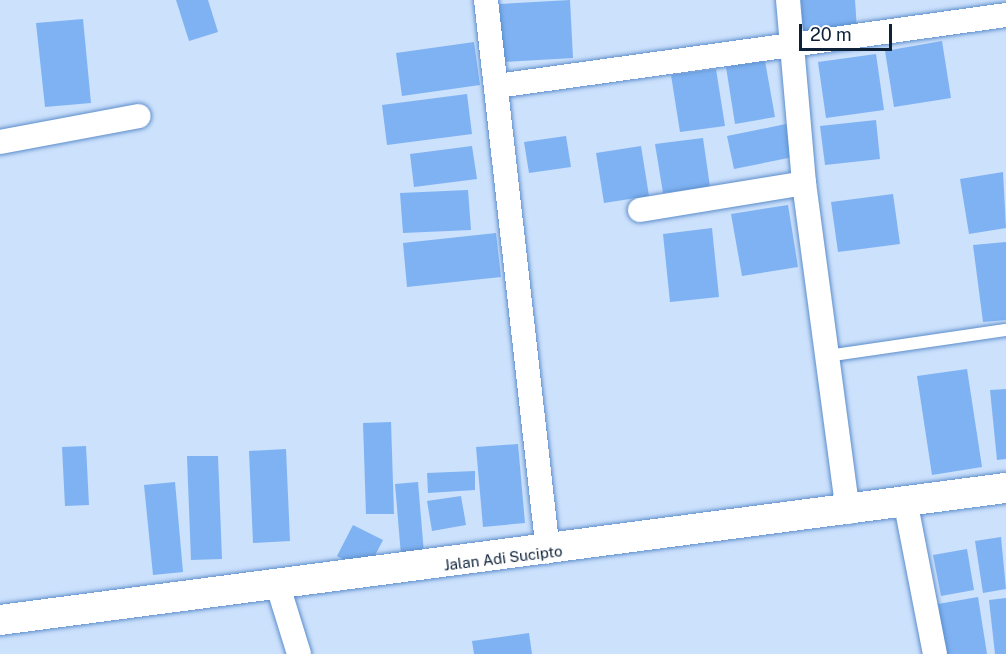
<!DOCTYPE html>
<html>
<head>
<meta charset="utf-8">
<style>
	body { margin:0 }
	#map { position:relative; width:1006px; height:654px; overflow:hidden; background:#cce1fc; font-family:"Public Sans",sans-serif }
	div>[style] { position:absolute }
	.building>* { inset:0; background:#7fb2f2 }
	.roads { filter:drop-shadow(0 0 2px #5c8dcb) drop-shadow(0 0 2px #5c8dcb) }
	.service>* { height:12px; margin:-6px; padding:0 6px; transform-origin:6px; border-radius:6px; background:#fff }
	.minor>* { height:24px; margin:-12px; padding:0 12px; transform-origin:12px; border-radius:12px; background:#fff }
	.tertiary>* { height:30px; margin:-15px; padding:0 15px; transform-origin:15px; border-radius:15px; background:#fff }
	span { translate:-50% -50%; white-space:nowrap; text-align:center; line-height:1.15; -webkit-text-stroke:6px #fff; paint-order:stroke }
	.street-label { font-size:15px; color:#0d2139 }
	.scale { position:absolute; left:799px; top:24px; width:93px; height:27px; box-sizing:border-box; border:3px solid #0d2139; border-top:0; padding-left:8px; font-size:18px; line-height:21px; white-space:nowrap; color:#0d2139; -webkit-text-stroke:4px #fff; paint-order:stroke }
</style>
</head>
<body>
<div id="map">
	<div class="building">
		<i style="clip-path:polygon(176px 0,208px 0,218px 32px,189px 41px)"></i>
		<i style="clip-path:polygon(570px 0,573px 58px,502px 62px,499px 4px)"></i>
		<i style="clip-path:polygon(801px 0,855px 0,857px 30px,803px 34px)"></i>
		<i style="clip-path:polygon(83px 19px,91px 103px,45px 107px,36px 23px)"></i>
		<i style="clip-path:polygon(942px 41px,951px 98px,894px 107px,885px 51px)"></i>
		<i style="clip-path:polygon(474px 42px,480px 85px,402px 96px,396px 53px)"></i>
		<i style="clip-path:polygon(876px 54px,884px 110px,826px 118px,818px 62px)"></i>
		<i style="clip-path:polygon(765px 61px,775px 117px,735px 124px,726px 67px)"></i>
		<i style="clip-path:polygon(716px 69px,725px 126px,680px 132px,671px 75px)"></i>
		<i style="clip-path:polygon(467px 94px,472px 134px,387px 145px,382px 105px)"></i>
		<i style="clip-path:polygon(876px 120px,880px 159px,825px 165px,820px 126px)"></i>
		<i style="clip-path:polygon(786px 124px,793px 157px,734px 169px,727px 136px)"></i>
		<i style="clip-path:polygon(566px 136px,571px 167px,529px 173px,524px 142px)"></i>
		<i style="clip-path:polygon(703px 138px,710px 187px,663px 193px,655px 144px)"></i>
		<i style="clip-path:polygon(472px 146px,477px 179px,414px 187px,410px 154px)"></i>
		<i style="clip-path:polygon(641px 146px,649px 196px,604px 203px,596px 153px)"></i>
		<i style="clip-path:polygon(1003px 172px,1006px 228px,969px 234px,960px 179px)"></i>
		<i style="clip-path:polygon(468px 190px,471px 230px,403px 233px,400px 193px)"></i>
		<i style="clip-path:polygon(893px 194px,900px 244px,838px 252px,831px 202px)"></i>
		<i style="clip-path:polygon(788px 205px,798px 267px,742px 276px,731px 214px)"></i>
		<i style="clip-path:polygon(712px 228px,719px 297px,670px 302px,663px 234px)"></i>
		<i style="clip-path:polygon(496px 233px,501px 277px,407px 287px,403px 243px)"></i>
		<i style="clip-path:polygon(1006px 242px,1006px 320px,983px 322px,973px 245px)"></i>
		<i style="clip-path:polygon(967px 369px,982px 467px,932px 475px,917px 376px)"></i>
		<i style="clip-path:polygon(1006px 389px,1006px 459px,997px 460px,990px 390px)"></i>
		<i style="clip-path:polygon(391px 422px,394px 514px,366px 514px,363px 423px)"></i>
		<i style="clip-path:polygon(518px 444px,525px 523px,483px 527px,476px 447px)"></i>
		<i style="clip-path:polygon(86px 446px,89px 505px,65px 506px,62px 447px)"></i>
		<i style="clip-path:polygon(286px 449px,290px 541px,253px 543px,249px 451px)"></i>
		<i style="clip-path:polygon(187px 456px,218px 456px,222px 559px,191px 560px)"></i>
		<i style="clip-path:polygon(475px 471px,475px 490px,428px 493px,427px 473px)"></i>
		<i style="clip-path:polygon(175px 482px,183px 572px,153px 575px,144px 485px)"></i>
		<i style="clip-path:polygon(418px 482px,425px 565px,402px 567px,395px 484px)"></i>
		<i style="clip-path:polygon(461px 496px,466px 525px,432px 531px,427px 501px)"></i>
		<i style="clip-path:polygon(353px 525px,383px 540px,367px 571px,337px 556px)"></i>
		<i style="clip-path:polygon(1001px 537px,1006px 589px,983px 593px,975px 541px)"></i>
		<i style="clip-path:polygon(967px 549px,974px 590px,941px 596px,933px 555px)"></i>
		<i style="clip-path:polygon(978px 597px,987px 654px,946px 654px,938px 604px)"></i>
		<i style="clip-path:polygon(1006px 598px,1006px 654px,995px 654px,989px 600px)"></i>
		<i style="clip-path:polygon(529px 633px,532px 654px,474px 654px,472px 641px)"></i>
	</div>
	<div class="roads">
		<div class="service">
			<i style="left:827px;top:356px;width:181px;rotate:-8.3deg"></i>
		</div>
		<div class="minor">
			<i style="left:486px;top:0;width:555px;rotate:83.59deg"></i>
			<i style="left:788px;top:0;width:184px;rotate:85deg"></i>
			<i style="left:804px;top:183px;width:332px;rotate:82.4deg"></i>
			<i style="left:497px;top:86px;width:514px;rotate:-7.94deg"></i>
			<i style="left:0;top:142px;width:141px;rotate:-10.6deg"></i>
			<i style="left:640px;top:210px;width:166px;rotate:-9.3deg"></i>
			<i style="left:906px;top:505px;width:152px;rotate:79deg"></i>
			<i style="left:278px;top:586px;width:71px;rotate:72.8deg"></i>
		</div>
		<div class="tertiary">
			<i style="left:0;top:620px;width:1015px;rotate:-7.48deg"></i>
		</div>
	</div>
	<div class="street-label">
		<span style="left:503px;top:558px;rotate:-7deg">Jalan Adi Sucipto</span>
	</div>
	<div class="scale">20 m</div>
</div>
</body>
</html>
